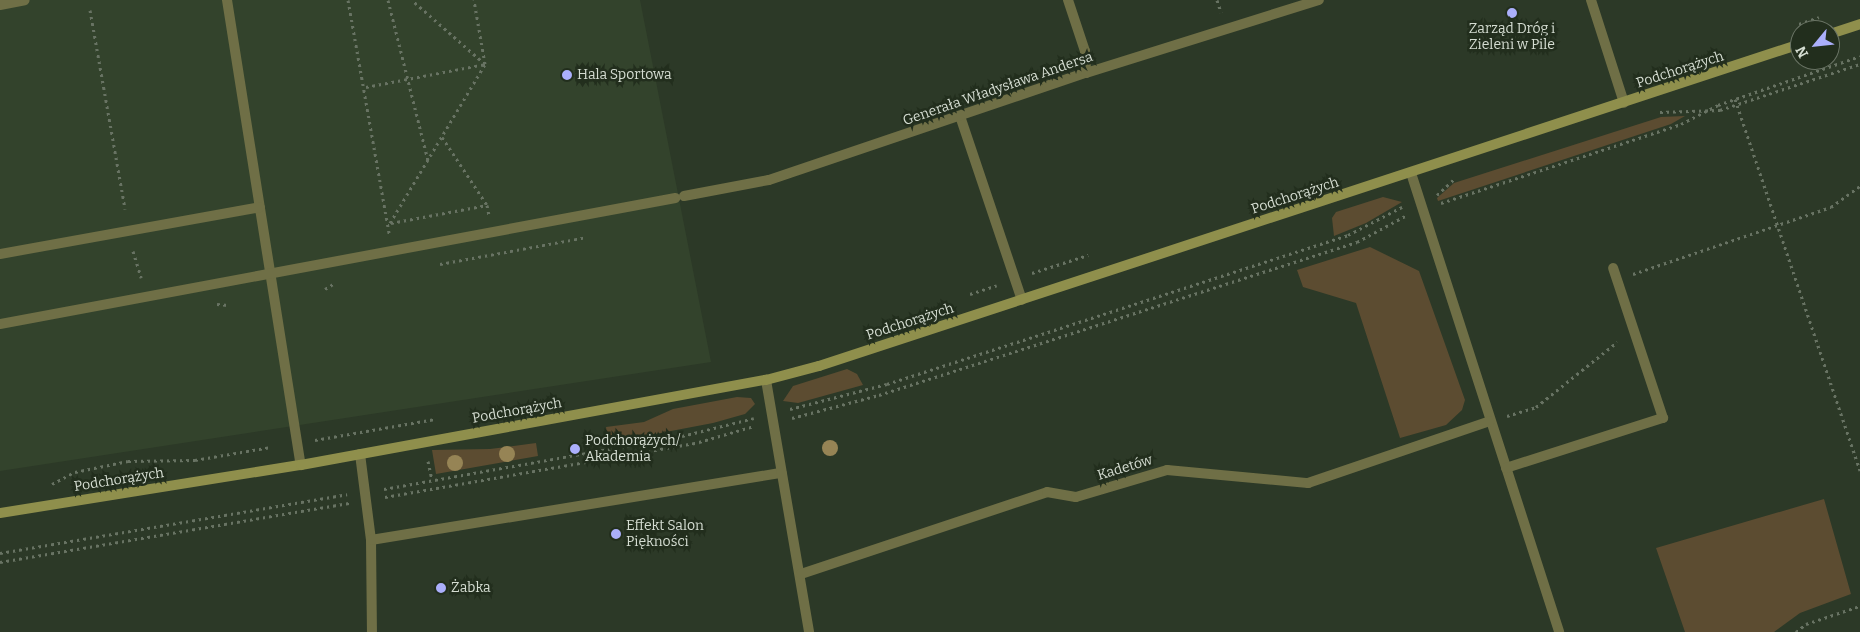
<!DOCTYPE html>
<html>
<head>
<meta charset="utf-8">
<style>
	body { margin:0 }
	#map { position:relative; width:1860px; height:632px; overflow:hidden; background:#2c3927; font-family:Bitter,serif }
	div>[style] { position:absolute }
	.built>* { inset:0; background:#33432c }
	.green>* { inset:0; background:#5c4c31 }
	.path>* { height:3px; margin-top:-1.5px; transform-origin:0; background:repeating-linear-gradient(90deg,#687363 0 2.5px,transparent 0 6.5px) }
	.lane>* { height:10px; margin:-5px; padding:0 5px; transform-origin:5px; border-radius:5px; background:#6f6f46 }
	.street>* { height:10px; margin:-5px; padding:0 5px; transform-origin:5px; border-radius:5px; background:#6f6f46 }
	.secondary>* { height:10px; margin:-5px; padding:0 5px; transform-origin:5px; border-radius:5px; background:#8f8f4c }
	.trees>* { width:16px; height:16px; margin:-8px; border-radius:50%; background:#968455 }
	.dots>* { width:14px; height:14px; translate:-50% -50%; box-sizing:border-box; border:2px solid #222e1d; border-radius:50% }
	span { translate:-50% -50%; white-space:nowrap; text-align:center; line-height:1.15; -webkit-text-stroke:5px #222e1d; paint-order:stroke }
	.poi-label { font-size:14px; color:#d5ddd2 }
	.left { translate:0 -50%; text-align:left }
	.street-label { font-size:14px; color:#d5ddd2 }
	.north { position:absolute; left:1790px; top:20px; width:50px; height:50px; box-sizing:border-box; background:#222e1d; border:1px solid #6a7465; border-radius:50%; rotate:242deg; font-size:14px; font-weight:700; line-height:20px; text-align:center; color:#d5ddd2 }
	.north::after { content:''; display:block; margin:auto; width:18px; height:22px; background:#abaffb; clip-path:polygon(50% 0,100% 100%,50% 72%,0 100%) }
</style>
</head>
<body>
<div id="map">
	<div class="built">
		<i style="clip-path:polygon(0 0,640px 0,711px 362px,0 471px)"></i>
	</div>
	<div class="green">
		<i style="clip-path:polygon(1685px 116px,1671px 124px,1438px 201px,1437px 198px,1454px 183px,1661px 117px)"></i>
		<i style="clip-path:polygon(1383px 197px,1402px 202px,1366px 223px,1334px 236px,1332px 218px,1336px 212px)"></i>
		<i style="clip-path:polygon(1370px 247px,1419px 271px,1465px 400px,1462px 410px,1446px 425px,1400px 438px,1356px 303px,1303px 287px,1297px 270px)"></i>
		<i style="clip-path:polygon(847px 369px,857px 374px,863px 385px,798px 403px,783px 401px,793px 386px)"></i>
		<i style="clip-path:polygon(737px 397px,751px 398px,755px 404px,745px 414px,713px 423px,608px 443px,606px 427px,644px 422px,673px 409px)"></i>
		<i style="clip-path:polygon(536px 443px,538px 456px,436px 474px,432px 450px,490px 449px)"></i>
		<i style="clip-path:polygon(1824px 499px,1851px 594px,1800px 613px,1774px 632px,1685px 632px,1656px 548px)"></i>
	</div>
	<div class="path">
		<i style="left:348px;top:0;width:237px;rotate:80deg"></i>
		<i style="left:388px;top:0;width:165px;rotate:76deg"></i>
		<i style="left:1217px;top:0;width:13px;rotate:72deg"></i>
		<i style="left:90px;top:10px;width:202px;rotate:80deg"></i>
		<i style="left:1799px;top:24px;width:21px;rotate:-19deg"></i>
		<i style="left:366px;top:87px;width:121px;rotate:-10.9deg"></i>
		<i style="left:485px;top:64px;width:65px;rotate:-99.8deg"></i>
		<i style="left:1735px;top:99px;width:392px;rotate:71.4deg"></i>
		<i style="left:1660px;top:112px;width:60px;rotate:-1.9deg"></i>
		<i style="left:1720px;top:110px;width:147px;rotate:-18.2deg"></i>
		<i style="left:442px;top:137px;width:82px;rotate:56.5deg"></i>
		<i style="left:487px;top:205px;width:10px;rotate:79deg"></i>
		<i style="left:1437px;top:195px;width:23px;rotate:-43deg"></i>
		<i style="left:1441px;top:203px;width:253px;rotate:-18.2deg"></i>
		<i style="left:1681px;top:124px;width:42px;rotate:-27.2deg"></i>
		<i style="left:1718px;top:105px;width:150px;rotate:-19deg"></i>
		<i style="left:390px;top:223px;width:185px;rotate:-59.1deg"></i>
		<i style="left:485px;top:64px;width:97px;rotate:-138.8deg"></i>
		<i style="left:391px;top:223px;width:98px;rotate:-10.6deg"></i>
		<i style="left:133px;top:251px;width:28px;rotate:73deg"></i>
		<i style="left:440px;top:264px;width:149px;rotate:-10.4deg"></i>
		<i style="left:1032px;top:273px;width:59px;rotate:-17.8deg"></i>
		<i style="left:1633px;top:274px;width:209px;rotate:-18.7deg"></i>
		<i style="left:1831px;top:207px;width:36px;rotate:-36deg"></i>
		<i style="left:325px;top:289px;width:12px;rotate:-31deg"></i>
		<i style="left:970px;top:294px;width:28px;rotate:-18deg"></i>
		<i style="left:217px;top:304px;width:11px;rotate:5deg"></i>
		<i style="left:790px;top:409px;width:100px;rotate:-14.5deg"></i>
		<i style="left:887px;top:384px;width:484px;rotate:-17.9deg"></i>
		<i style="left:1348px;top:235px;width:61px;rotate:-27.4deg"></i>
		<i style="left:1507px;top:416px;width:30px;rotate:-17deg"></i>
		<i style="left:1536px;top:407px;width:104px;rotate:-38.7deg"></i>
		<i style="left:792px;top:418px;width:90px;rotate:-14.8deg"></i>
		<i style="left:879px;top:395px;width:502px;rotate:-17.75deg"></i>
		<i style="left:1357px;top:242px;width:55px;rotate:-28.4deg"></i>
		<i style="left:315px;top:440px;width:122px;rotate:-9.9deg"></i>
		<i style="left:428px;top:461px;width:19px;rotate:78deg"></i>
		<i style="left:52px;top:484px;width:26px;rotate:-28deg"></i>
		<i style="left:75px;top:472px;width:54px;rotate:-11.7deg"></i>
		<i style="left:128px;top:461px;width:67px;rotate:-0.9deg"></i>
		<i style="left:195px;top:460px;width:77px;rotate:-9.7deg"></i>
		<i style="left:384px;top:489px;width:303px;rotate:-10.1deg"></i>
		<i style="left:682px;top:436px;width:74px;rotate:-14deg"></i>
		<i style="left:385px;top:497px;width:319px;rotate:-9.9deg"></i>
		<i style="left:699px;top:442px;width:57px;rotate:-16.2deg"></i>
		<i style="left:0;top:553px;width:352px;rotate:-9.6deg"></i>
		<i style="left:0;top:562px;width:354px;rotate:-9.6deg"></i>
		<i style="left:1796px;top:632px;width:13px;rotate:-39deg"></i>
		<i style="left:1806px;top:624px;width:57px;rotate:-18.4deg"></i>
	</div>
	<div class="lane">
		<i style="left:227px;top:0;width:471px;rotate:81deg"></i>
		<i style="left:0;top:5px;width:25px;rotate:-11deg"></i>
		<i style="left:1411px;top:173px;width:482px;rotate:72.1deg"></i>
		<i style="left:0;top:254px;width:264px;rotate:-10.2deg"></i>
		<i style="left:0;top:324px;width:687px;rotate:-10.57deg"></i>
		<i style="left:360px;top:454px;width:87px;rotate:82.7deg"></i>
		<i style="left:371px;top:540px;width:92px;rotate:89.4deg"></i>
		<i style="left:1506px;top:468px;width:165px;rotate:-17.7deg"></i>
		<i style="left:1663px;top:418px;width:158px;rotate:-108.4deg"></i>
		<i style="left:371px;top:540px;width:416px;rotate:-9.3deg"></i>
	</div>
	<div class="street">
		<i style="left:1068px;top:0;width:54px;rotate:71.6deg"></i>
		<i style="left:1085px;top:51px;width:22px;rotate:87deg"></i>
		<i style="left:1591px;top:0;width:108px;rotate:72.2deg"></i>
		<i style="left:960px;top:116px;width:194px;rotate:71.4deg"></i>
		<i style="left:684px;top:196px;width:86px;rotate:-10.7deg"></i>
		<i style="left:769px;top:180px;width:335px;rotate:-18.7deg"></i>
		<i style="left:1086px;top:73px;width:244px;rotate:-17.4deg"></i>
		<i style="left:766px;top:380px;width:256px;rotate:80.3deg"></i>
		<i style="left:801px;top:574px;width:259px;rotate:-18.4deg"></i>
		<i style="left:1047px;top:492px;width:29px;rotate:10deg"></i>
		<i style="left:1076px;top:497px;width:95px;rotate:-16.5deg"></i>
		<i style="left:1167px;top:470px;width:142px;rotate:5.3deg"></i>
		<i style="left:1308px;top:483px;width:192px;rotate:-18.8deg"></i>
	</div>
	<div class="secondary">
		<i style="left:1830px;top:34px;width:32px;rotate:-18deg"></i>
		<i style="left:0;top:513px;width:305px;rotate:-9.1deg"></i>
		<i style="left:301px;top:465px;width:473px;rotate:-10.4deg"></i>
		<i style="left:766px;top:380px;width:55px;rotate:-14.8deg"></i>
		<i style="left:819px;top:366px;width:1032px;rotate:-18.17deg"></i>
	</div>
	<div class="trees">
		<i style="left:830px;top:448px"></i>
		<i style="left:507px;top:454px"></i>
		<i style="left:455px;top:463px"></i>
	</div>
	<div class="dots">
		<i style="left:1512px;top:13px;background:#abaffb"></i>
		<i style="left:567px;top:75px;background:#abaffb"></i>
		<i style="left:575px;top:449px;background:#abaffb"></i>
		<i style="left:616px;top:534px;background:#abaffb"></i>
		<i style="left:441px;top:588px;background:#abaffb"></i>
	</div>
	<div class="poi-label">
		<span style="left:1512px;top:37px">Zarząd Dróg i<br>Zieleni w Pile</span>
		<span class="left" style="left:577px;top:75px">Hala Sportowa</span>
		<span class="left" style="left:585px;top:449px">Podchorążych/<br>Akademia</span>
		<span class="left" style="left:626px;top:534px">Effekt Salon<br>Piękności</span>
		<span class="left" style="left:451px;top:588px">Żabka</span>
	</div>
	<div class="street-label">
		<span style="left:1680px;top:70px;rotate:-18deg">Podchorążych</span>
		<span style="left:998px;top:89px;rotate:-19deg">Generała Władysława Andersa</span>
		<span style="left:1295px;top:196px;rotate:-18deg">Podchorążych</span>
		<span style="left:910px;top:322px;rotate:-18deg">Podchorążych</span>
		<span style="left:517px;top:411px;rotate:-10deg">Podchorążych</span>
		<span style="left:1125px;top:468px;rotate:-17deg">Kadetów</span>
		<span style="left:119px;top:480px;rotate:-9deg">Podchorążych</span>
	</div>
	<div class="north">N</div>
</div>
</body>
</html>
